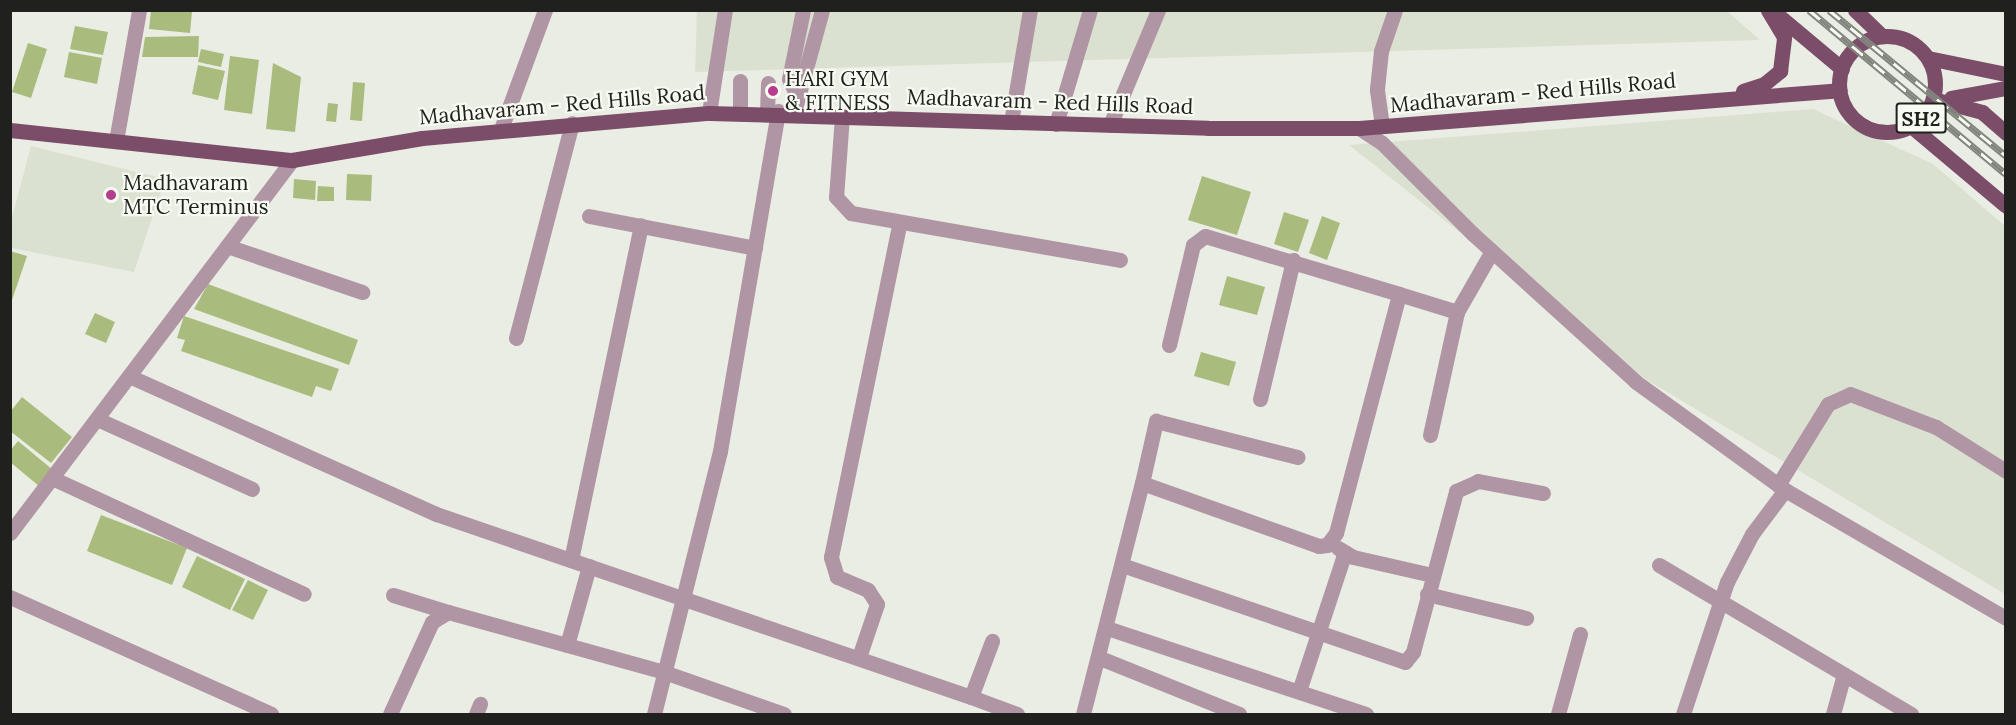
<!DOCTYPE html>
<html>
<head>
<meta charset="utf-8">
<style>
	body { margin:0 }
	#map { position:relative; width:2016px; height:725px; overflow:hidden; background:#eaede3; font-family:Lora,serif }
	div>[style] { position:absolute }
	.built>* { inset:0; background:#dbe1d0 }
	.building>* { inset:0; background:#a9bc7e }
	.minor>* { height:15px; margin:-7.5px; padding:0 7.5px; transform-origin:7.5px; border-radius:7.5px; background:#b095a4 }
	.major>* { height:15px; margin:-7.5px; padding:0 7.5px; transform-origin:7.5px; border-radius:7.5px; background:#7c4d69 }
	.major>.ring { margin:-7.5px; padding:0; box-sizing:content-box; background:none; border:15px solid #7c4d69; border-radius:50% }
	.rail>* { height:7px; margin-top:-3.5px; transform-origin:0; background:repeating-linear-gradient(90deg,#f7faf0 0 14px,#82847e 0 28px); box-sizing:border-box; border-block:2px solid #82847e }
	.dots>* { width:16px; height:16px; translate:-50% -50%; box-sizing:border-box; border:3px solid #f7faf0; border-radius:50% }
	span { translate:-50% -50%; white-space:nowrap; text-align:center; line-height:1.15; -webkit-text-stroke:4.5px #f7faf0; paint-order:stroke }
	.shield-label span { padding:2px 4px; background:#f7faf0; border:2px solid; border-radius:4px; -webkit-text-stroke-width:0 }
	.shield-label { font-size:20px; color:#20211e; font-weight:700 }
	.poi-label { font-size:21px; color:#20211e }
	.left { translate:0 -50%; text-align:left }
	.street-label { font-size:21px; color:#20211e }
	.frame { position:absolute; inset:0; border:12px solid #20211e; pointer-events:none }
</style>
</head>
<body>
<div id="map">
	<div class="built">
		<i style="clip-path:polygon(697px 10px,1726px 10px,1760px 40px,695px 72px)"></i>
		<i style="clip-path:polygon(1813px 109px,1933px 164px,2005px 226px,2005px 594px,1647px 380px,1349px 145px)"></i>
		<i style="clip-path:polygon(31px 146px,165px 179px,134px 272px,11px 248px,11px 221px)"></i>
	</div>
	<div class="building">
		<i style="clip-path:polygon(151px 10px,192px 12px,190px 33px,149px 29px)"></i>
		<i style="clip-path:polygon(75px 26px,108px 32px,103px 55px,70px 49px)"></i>
		<i style="clip-path:polygon(199px 36px,198px 57px,142px 57px,145px 37px)"></i>
		<i style="clip-path:polygon(28px 43px,47px 49px,31px 98px,12px 92px)"></i>
		<i style="clip-path:polygon(201px 49px,224px 54px,221px 67px,198px 62px)"></i>
		<i style="clip-path:polygon(69px 52px,102px 58px,97px 84px,64px 77px)"></i>
		<i style="clip-path:polygon(230px 56px,259px 60px,252px 114px,224px 110px)"></i>
		<i style="clip-path:polygon(273px 63px,301px 77px,295px 132px,266px 129px)"></i>
		<i style="clip-path:polygon(198px 65px,225px 71px,218px 100px,192px 94px)"></i>
		<i style="clip-path:polygon(353px 82px,365px 83px,362px 121px,350px 120px)"></i>
		<i style="clip-path:polygon(328px 103px,338px 104px,336px 122px,326px 121px)"></i>
		<i style="clip-path:polygon(347px 174px,372px 175px,371px 201px,346px 200px)"></i>
		<i style="clip-path:polygon(1202px 176px,1251px 192px,1237px 235px,1188px 220px)"></i>
		<i style="clip-path:polygon(294px 179px,316px 181px,315px 200px,293px 198px)"></i>
		<i style="clip-path:polygon(318px 186px,334px 187px,334px 201px,317px 201px)"></i>
		<i style="clip-path:polygon(1284px 212px,1309px 220px,1298px 252px,1274px 244px)"></i>
		<i style="clip-path:polygon(1322px 216px,1340px 223px,1327px 260px,1309px 253px)"></i>
		<i style="clip-path:polygon(10px 251px,27px 256px,11px 303px,10px 303px)"></i>
		<i style="clip-path:polygon(1227px 276px,1265px 287px,1257px 315px,1219px 305px)"></i>
		<i style="clip-path:polygon(208px 284px,358px 340px,349px 365px,194px 309px)"></i>
		<i style="clip-path:polygon(95px 313px,115px 322px,106px 343px,85px 334px)"></i>
		<i style="clip-path:polygon(184px 316px,339px 369px,331px 391px,316px 386px,312px 397px,181px 351px,185px 340px,177px 338px)"></i>
		<i style="clip-path:polygon(1201px 352px,1236px 362px,1229px 386px,1194px 376px)"></i>
		<i style="clip-path:polygon(22px 397px,72px 437px,51px 463px,10px 431px,10px 412px)"></i>
		<i style="clip-path:polygon(18px 441px,53px 470px,39px 486px,10px 462px,10px 451px)"></i>
		<i style="clip-path:polygon(101px 515px,187px 548px,172px 585px,87px 551px)"></i>
		<i style="clip-path:polygon(197px 556px,245px 579px,230px 610px,182px 587px)"></i>
		<i style="clip-path:polygon(248px 580px,268px 590px,253px 620px,232px 610px)"></i>
	</div>
	<div class="minor">
		<i style="left:740px;top:81px;width:31px;rotate:90deg"></i>
		<i style="left:798px;top:98px;width:21px;rotate:-115deg"></i>
		<i style="left:789px;top:79px;width:70px;rotate:-78.5deg"></i>
		<i style="left:767px;top:112px;width:29px;rotate:-88deg"></i>
		<i style="left:794px;top:112px;width:106px;rotate:-74.6deg"></i>
		<i style="left:709px;top:113px;width:104px;rotate:-81.2deg"></i>
		<i style="left:842px;top:116px;width:81px;rotate:94.2deg"></i>
		<i style="left:836px;top:197px;width:22px;rotate:47deg"></i>
		<i style="left:851px;top:213px;width:273px;rotate:9.9deg"></i>
		<i style="left:1011px;top:122px;width:114px;rotate:-80.4deg"></i>
		<i style="left:1056px;top:124px;width:119px;rotate:-73.4deg"></i>
		<i style="left:1110px;top:125px;width:125px;rotate:-67.3deg"></i>
		<i style="left:1382px;top:126px;width:37px;rotate:-98deg"></i>
		<i style="left:1377px;top:89px;width:38px;rotate:-84deg"></i>
		<i style="left:1381px;top:51px;width:43px;rotate:-71.1deg"></i>
		<i style="left:1359px;top:128px;width:27px;rotate:33deg"></i>
		<i style="left:1382px;top:143px;width:129px;rotate:45deg"></i>
		<i style="left:1473px;top:234px;width:220px;rotate:42.2deg"></i>
		<i style="left:1636px;top:382px;width:184px;rotate:35.9deg"></i>
		<i style="left:1785px;top:490px;width:255px;rotate:30.1deg"></i>
		<i style="left:501px;top:129px;width:127px;rotate:-69.7deg"></i>
		<i style="left:116px;top:141px;width:133px;rotate:-80deg"></i>
		<i style="left:589px;top:216px;width:169px;rotate:10.9deg"></i>
		<i style="left:227px;top:246px;width:143px;rotate:18.8deg"></i>
		<i style="left:516px;top:338px;width:222px;rotate:-75.4deg"></i>
		<i style="left:1169px;top:345px;width:103px;rotate:-76.5deg"></i>
		<i style="left:1193px;top:245px;width:15px;rotate:-37deg"></i>
		<i style="left:1205px;top:236px;width:202px;rotate:16.6deg"></i>
		<i style="left:129px;top:376px;width:337px;rotate:24.2deg"></i>
		<i style="left:436px;top:514px;width:565px;rotate:18.88deg"></i>
		<i style="left:971px;top:697px;width:60px;rotate:-69.4deg"></i>
		<i style="left:1260px;top:399px;width:143px;rotate:-76.6deg"></i>
		<i style="left:97px;top:419px;width:170px;rotate:24.3deg"></i>
		<i style="left:1430px;top:435px;width:126px;rotate:-77.6deg"></i>
		<i style="left:52px;top:478px;width:277px;rotate:24.7deg"></i>
		<i style="left:1142px;top:483px;width:64px;rotate:-77.3deg"></i>
		<i style="left:1156px;top:421px;width:146px;rotate:14.3deg"></i>
		<i style="left:1778px;top:485px;width:95px;rotate:-58.3deg"></i>
		<i style="left:1828px;top:404px;width:24px;rotate:-24deg"></i>
		<i style="left:1850px;top:394px;width:92px;rotate:21deg"></i>
		<i style="left:1936px;top:427px;width:83px;rotate:32.2deg"></i>
		<i style="left:10px;top:533px;width:468px;rotate:-52.9deg"></i>
		<i style="left:1338px;top:548px;width:17px;rotate:31deg"></i>
		<i style="left:1353px;top:557px;width:81px;rotate:12.8deg"></i>
		<i style="left:571px;top:560px;width:342px;rotate:-78.2deg"></i>
		<i style="left:1122px;top:565px;width:299px;rotate:18.9deg"></i>
		<i style="left:1405px;top:662px;width:13px;rotate:-51deg"></i>
		<i style="left:1413px;top:652px;width:167px;rotate:-75deg"></i>
		<i style="left:1456px;top:491px;width:24px;rotate:-24deg"></i>
		<i style="left:1478px;top:481px;width:66px;rotate:10.5deg"></i>
		<i style="left:1659px;top:565px;width:293px;rotate:30.6deg"></i>
		<i style="left:1427px;top:594px;width:102px;rotate:13.6deg"></i>
		<i style="left:393px;top:595px;width:58px;rotate:17.2deg"></i>
		<i style="left:10px;top:597px;width:286px;rotate:24.1deg"></i>
		<i style="left:1107px;top:628px;width:273px;rotate:18.4deg"></i>
		<i style="left:567px;top:645px;width:82px;rotate:-74.4deg"></i>
		<i style="left:859px;top:657px;width:56px;rotate:-71.2deg"></i>
		<i style="left:877px;top:604px;width:17px;rotate:-123deg"></i>
		<i style="left:868px;top:590px;width:34px;rotate:-157deg"></i>
		<i style="left:837px;top:577px;width:21px;rotate:-107deg"></i>
		<i style="left:831px;top:557px;width:342px;rotate:-78.4deg"></i>
		<i style="left:1100px;top:658px;width:150px;rotate:21.9deg"></i>
		<i style="left:1299px;top:691px;width:146px;rotate:-71.7deg"></i>
		<i style="left:971px;top:697px;width:49px;rotate:20.3deg"></i>
		<i style="left:390px;top:714px;width:101px;rotate:-65.5deg"></i>
		<i style="left:432px;top:622px;width:19px;rotate:-32deg"></i>
		<i style="left:448px;top:612px;width:224px;rotate:15.5deg"></i>
		<i style="left:664px;top:672px;width:127px;rotate:19.3deg"></i>
		<i style="left:476px;top:714px;width:11px;rotate:-68deg"></i>
		<i style="left:654px;top:714px;width:271px;rotate:-75.9deg"></i>
		<i style="left:720px;top:451px;width:345px;rotate:-80.3deg"></i>
		<i style="left:1083px;top:714px;width:238px;rotate:-75.7deg"></i>
		<i style="left:1142px;top:483px;width:188px;rotate:19.6deg"></i>
		<i style="left:1319px;top:546px;width:8px;rotate:-7deg"></i>
		<i style="left:1327px;top:545px;width:15px;rotate:-53deg"></i>
		<i style="left:1336px;top:533px;width:247px;rotate:-75.2deg"></i>
		<i style="left:1399px;top:294px;width:61px;rotate:17.2deg"></i>
		<i style="left:1457px;top:312px;width:70px;rotate:-60.2deg"></i>
		<i style="left:1558px;top:714px;width:83px;rotate:-74.6deg"></i>
		<i style="left:1683px;top:714px;width:139px;rotate:-71.6deg"></i>
		<i style="left:1727px;top:582px;width:54px;rotate:-62.5deg"></i>
		<i style="left:1752px;top:534px;width:55px;rotate:-53.1deg"></i>
		<i style="left:1833px;top:714px;width:41px;rotate:-74.6deg"></i>
	</div>
	<div class="major">
		<i style="left:1855px;top:10px;width:37px;rotate:44deg"></i>
		<i style="left:1773px;top:11px;width:90px;rotate:40deg"></i>
		<i class="ring" style="left:1839px;top:36px;width:81px;height:81px"></i>
		<i style="left:1928px;top:58px;width:80px;rotate:11.6deg"></i>
		<i style="left:1743px;top:91px;width:22px;rotate:-18deg"></i>
		<i style="left:1764px;top:84px;width:21px;rotate:-39deg"></i>
		<i style="left:1780px;top:71px;width:34px;rotate:-83deg"></i>
		<i style="left:1784px;top:37px;width:31px;rotate:-121deg"></i>
		<i style="left:1951px;top:98px;width:56px;rotate:-10.3deg"></i>
		<i style="left:1933px;top:99px;width:51px;rotate:14.9deg"></i>
		<i style="left:1982px;top:112px;width:32px;rotate:41deg"></i>
		<i style="left:1911px;top:126px;width:124px;rotate:40.1deg"></i>
		<i style="left:10px;top:130px;width:284px;rotate:6.1deg"></i>
		<i style="left:292px;top:160px;width:132px;rotate:-9.6deg"></i>
		<i style="left:422px;top:138px;width:288px;rotate:-5deg"></i>
		<i style="left:709px;top:113px;width:499px;rotate:1.7deg"></i>
		<i style="left:1208px;top:128px;width:151px"></i>
		<i style="left:1359px;top:128px;width:482px;rotate:-4.5deg"></i>
	</div>
	<div class="rail">
		<i style="left:1809px;top:10px;width:256px;rotate:39.8deg"></i>
		<i style="left:1829px;top:10px;width:229px;rotate:39.5deg"></i>
	</div>
	<div class="dots">
		<i style="left:773px;top:91px;background:#b63c8e"></i>
		<i style="left:111px;top:195px;background:#b63c8e"></i>
	</div>
	<div class="shield-label">
		<span style="left:1921px;top:118px">SH2</span>
	</div>
	<div class="poi-label">
		<span class="left" style="left:785px;top:91px">HARI GYM<br>&amp; FITNESS</span>
		<span class="left" style="left:123px;top:195px">Madhavaram<br>MTC Terminus</span>
	</div>
	<div class="street-label">
		<span style="left:1533px;top:93px;rotate:-5deg">Madhavaram - Red Hills Road</span>
		<span style="left:1050px;top:102px;rotate:2deg">Madhavaram - Red Hills Road</span>
		<span style="left:562px;top:105px;rotate:-5deg">Madhavaram - Red Hills Road</span>
	</div>
	<div class="frame"></div>
</div>
</body>
</html>
